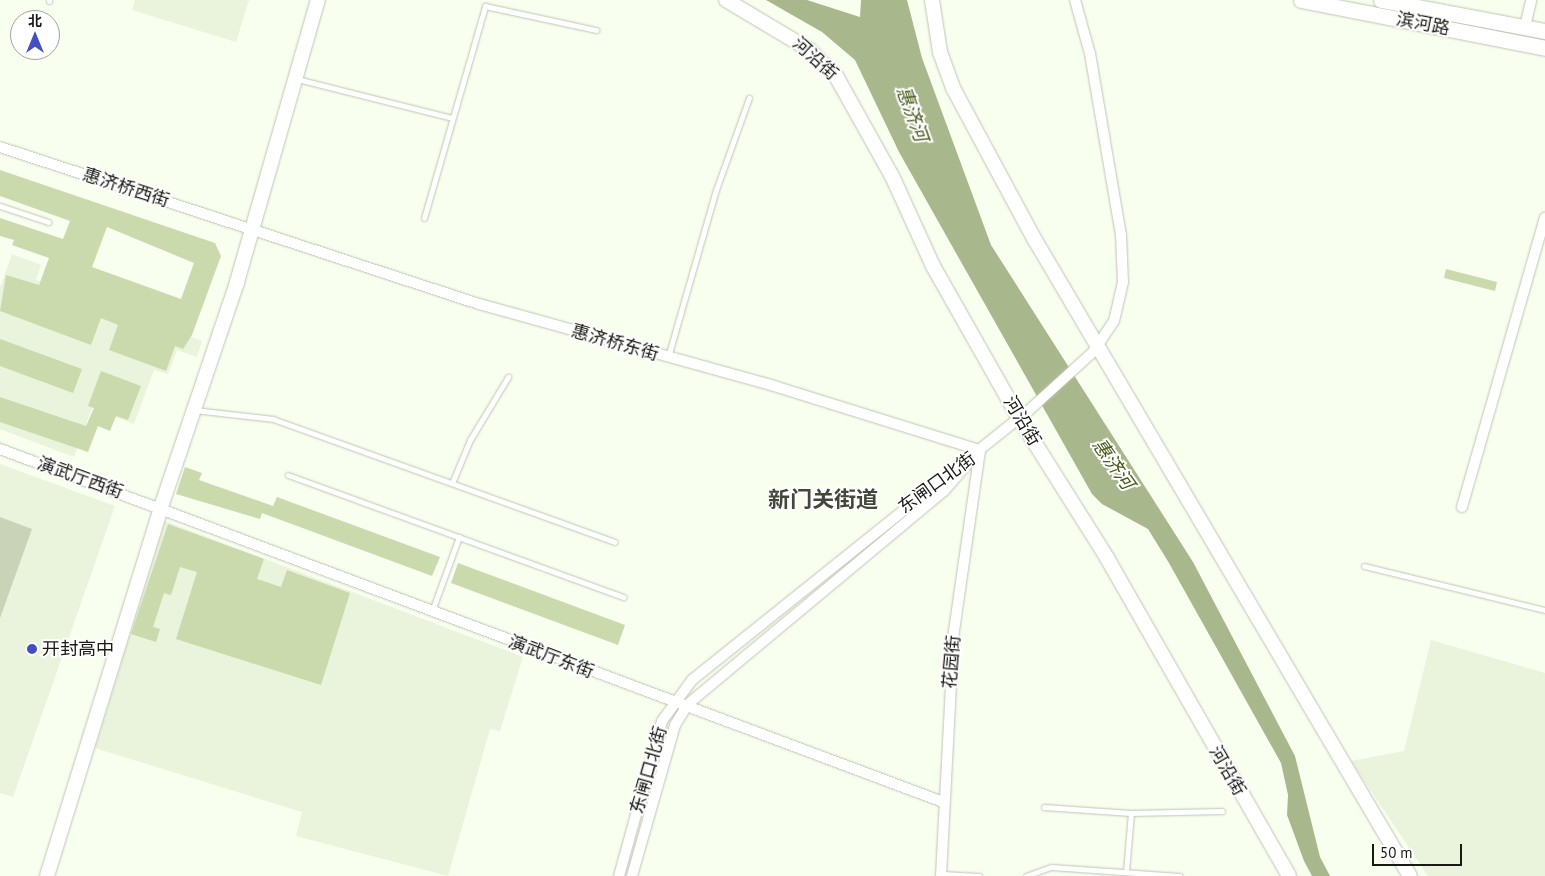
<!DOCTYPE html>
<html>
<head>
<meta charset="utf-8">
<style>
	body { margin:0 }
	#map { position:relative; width:1545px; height:876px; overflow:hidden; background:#f8ffee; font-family:"PT Sans","Noto Sans SC",sans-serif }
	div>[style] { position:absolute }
	.built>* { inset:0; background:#eaf3db }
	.green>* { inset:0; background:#c9d3b7 }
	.water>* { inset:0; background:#a9b88c }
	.building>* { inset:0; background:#cadaad }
	.roads { filter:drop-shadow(0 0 1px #bfc5b5) drop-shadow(0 0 1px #bfc5b5) }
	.lane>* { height:5px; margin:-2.5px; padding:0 2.5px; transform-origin:2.5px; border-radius:2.5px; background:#fff }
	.street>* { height:10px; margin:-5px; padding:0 5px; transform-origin:5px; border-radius:5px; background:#fff }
	.secondary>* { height:14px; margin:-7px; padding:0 7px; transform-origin:7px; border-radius:7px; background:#fff }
	.primary>* { height:15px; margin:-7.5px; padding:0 7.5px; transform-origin:7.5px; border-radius:7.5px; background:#fff }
	.dots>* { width:14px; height:14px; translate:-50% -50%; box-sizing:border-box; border:2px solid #fff; border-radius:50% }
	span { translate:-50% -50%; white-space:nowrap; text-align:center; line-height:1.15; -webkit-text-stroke:4px #fff; paint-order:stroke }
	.street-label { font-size:18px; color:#181a14 }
	.poi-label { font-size:18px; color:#181a14 }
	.left { translate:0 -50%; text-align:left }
	.water-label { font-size:19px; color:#4a5c1a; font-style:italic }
	.district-label { font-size:22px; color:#43473a; font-weight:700 }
	.north { position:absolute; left:10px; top:10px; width:50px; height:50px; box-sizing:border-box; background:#fff; border:1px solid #a3a3a1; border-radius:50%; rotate:0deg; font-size:14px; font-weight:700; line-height:20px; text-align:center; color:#181a14 }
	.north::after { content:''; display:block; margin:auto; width:18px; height:22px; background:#424ec2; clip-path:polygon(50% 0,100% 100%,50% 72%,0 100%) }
	.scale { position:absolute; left:1372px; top:844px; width:90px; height:22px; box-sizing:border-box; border:2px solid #181a14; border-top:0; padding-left:6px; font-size:15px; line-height:18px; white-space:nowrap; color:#181a14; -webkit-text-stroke:4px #fff; paint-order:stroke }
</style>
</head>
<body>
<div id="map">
	<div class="built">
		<i style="clip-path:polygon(135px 0,249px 0,236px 42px,132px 10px)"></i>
		<i style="clip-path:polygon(12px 254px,41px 265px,36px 280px,202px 341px,197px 357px,177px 350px,168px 374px,154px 370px,134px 424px,92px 408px,74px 457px,0 429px,0 288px)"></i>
		<i style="clip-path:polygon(0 464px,115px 506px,13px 797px,0 793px)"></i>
		<i style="clip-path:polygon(165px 521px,523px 657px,500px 731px,490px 729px,448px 876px,296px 836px,302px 812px,95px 748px)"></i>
		<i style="clip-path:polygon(1431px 640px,1545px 673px,1545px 876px,1428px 876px,1351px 761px,1404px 751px)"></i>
	</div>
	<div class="green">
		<i style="clip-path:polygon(0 517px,32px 529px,0 618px)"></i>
	</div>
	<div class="water">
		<i style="clip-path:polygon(766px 0,807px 0,860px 17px,861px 0,907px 0,922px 58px,991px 245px,1193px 562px,1295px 756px,1320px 857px,1330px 876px,1312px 876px,1304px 861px,1287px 815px,1288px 795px,1281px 763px,1169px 563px,1148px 529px,1102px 504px,1092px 494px,899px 152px,855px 60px,822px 32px)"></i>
	</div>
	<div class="building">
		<i style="clip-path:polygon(evenodd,0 170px,215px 243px,221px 256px,192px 335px,183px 349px,175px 346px,166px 371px,109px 350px,118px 325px,101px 318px,91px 345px,0 311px,6px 275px,39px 285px,49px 258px,12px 245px,14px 240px,0 236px,0 218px,63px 239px,70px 221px,0 196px,0 170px,107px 227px,194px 263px,181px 299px,92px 267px,107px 227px)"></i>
		<i style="clip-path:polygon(1446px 269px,1497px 282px,1495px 291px,1444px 278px)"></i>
		<i style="clip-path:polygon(0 339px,82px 369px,73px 393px,0 366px)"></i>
		<i style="clip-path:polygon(101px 371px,141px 386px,128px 420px,116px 416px,110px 431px,98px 426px,88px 452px,0 422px,0 397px,86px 426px,94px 408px,88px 406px)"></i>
		<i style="clip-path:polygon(185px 467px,202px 473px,199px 480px,273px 506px,277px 497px,440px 557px,432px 576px,262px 513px,260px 519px,176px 494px)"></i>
		<i style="clip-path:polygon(168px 524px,264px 559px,257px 579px,281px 587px,287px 570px,350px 593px,321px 685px,176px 639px,197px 572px,180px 567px,171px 595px,164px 593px,153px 627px,160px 629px,156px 642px,131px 634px)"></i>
		<i style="clip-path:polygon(458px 563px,625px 625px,618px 645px,451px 583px)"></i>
	</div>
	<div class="roads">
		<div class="lane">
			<i style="left:49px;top:1px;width:1px;rotate:-90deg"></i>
			<i style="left:297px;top:79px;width:160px;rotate:14.1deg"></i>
			<i style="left:0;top:206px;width:51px;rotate:18.4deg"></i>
			<i style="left:424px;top:218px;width:221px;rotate:-73.9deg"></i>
			<i style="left:485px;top:6px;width:114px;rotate:12.2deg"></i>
			<i style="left:668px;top:357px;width:174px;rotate:-74deg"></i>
			<i style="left:716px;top:190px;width:98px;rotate:-70.3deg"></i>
			<i style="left:194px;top:410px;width:80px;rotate:6.5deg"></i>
			<i style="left:273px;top:419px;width:363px;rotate:19.8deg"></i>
			<i style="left:288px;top:475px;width:357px;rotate:20deg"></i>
			<i style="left:452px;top:483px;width:47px;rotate:-67.3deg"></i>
			<i style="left:470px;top:440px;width:74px;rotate:-58.9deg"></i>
			<i style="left:1364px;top:566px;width:186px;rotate:13.7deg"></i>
			<i style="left:432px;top:611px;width:79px;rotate:-70deg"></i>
			<i style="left:1044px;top:807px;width:87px;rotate:3.9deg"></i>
			<i style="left:1131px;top:813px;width:91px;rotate:-1.3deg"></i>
			<i style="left:1126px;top:872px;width:59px;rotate:-85.2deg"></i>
			<i style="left:942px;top:874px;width:37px;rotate:3deg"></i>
			<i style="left:1026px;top:876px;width:27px;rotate:-20deg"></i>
			<i style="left:1051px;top:867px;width:129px;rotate:4deg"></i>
		</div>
		<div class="street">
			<i style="left:1525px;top:27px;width:28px;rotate:-77deg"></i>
			<i style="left:0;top:147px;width:504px;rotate:18.15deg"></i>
			<i style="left:479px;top:304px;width:306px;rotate:15.5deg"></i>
			<i style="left:774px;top:386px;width:216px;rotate:17.3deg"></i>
			<i style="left:0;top:449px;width:1007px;rotate:20.52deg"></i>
			<i style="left:1462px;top:507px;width:301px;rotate:-74deg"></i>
			<i style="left:619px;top:876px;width:161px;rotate:-74.5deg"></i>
			<i style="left:662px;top:721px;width:51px;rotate:-53.8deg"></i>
			<i style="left:692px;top:680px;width:429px;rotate:-38.7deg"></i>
			<i style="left:1027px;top:412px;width:89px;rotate:-42.3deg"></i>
			<i style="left:1093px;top:352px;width:37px;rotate:-56deg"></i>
			<i style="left:1114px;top:321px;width:40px;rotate:-77deg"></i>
			<i style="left:1123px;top:282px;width:47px;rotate:-92.4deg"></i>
			<i style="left:1121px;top:235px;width:184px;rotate:-99.7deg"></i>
			<i style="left:1090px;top:54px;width:56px;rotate:-105.5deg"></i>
			<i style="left:632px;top:876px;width:157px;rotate:-74.1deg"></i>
			<i style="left:675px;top:725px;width:25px;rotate:-58deg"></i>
			<i style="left:688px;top:704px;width:333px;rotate:-39.8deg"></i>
			<i style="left:944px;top:491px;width:38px;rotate:-49deg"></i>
			<i style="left:941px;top:876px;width:245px;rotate:-87deg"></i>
			<i style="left:954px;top:631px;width:183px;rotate:-81.8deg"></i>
		</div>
		<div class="secondary">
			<i style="left:726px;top:0;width:98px;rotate:30.8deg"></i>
			<i style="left:810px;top:50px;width:37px;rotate:45deg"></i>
			<i style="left:836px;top:76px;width:115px;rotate:60.8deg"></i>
			<i style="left:892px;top:176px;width:99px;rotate:65.5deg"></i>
			<i style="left:933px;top:266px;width:175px;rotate:60.5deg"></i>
			<i style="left:1019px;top:418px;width:165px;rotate:57.8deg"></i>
			<i style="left:1107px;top:558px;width:366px;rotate:60.2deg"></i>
			<i style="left:932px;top:0;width:53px;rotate:81.3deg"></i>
			<i style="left:940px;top:52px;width:38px;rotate:70deg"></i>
			<i style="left:953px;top:88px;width:173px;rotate:61.7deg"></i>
			<i style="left:1035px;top:240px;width:738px;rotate:59.48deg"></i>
			<i style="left:47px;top:876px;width:386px;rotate:-72.8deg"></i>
			<i style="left:161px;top:507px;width:237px;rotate:-71.3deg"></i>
			<i style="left:237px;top:282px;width:293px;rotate:-74deg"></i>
		</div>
		<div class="primary">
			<i style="left:1301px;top:0;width:249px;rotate:11.1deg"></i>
			<i style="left:1381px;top:0;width:167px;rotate:10.7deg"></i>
		</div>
	</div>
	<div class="dots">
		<i style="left:32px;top:649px;background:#424ec2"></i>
	</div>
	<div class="street-label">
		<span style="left:1423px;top:24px;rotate:11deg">滨河路</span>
		<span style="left:815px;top:59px;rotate:42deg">河沿街</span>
		<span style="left:126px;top:188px;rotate:18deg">惠济桥西街</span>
		<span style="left:615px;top:343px;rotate:16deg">惠济桥东街</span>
		<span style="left:1022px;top:421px;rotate:59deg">河沿街</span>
		<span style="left:80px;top:478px;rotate:20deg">演武厅西街</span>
		<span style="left:937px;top:483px;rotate:-36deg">东闸口北街</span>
		<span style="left:551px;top:657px;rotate:21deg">演武厅东街</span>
		<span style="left:952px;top:662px;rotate:-85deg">花园街</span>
		<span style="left:649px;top:770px;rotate:-74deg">东闸口北街</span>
		<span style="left:1227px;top:771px;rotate:60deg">河沿街</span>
	</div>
	<div class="poi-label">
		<span class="left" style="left:42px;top:649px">开封高中</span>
	</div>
	<div class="water-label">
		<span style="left:912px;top:114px;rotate:70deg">惠济河</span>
		<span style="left:1113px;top:464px;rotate:55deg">惠济河</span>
	</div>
	<div class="district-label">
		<span style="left:823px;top:500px">新门关街道</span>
	</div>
	<div class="north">北</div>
	<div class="scale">50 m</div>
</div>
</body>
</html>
